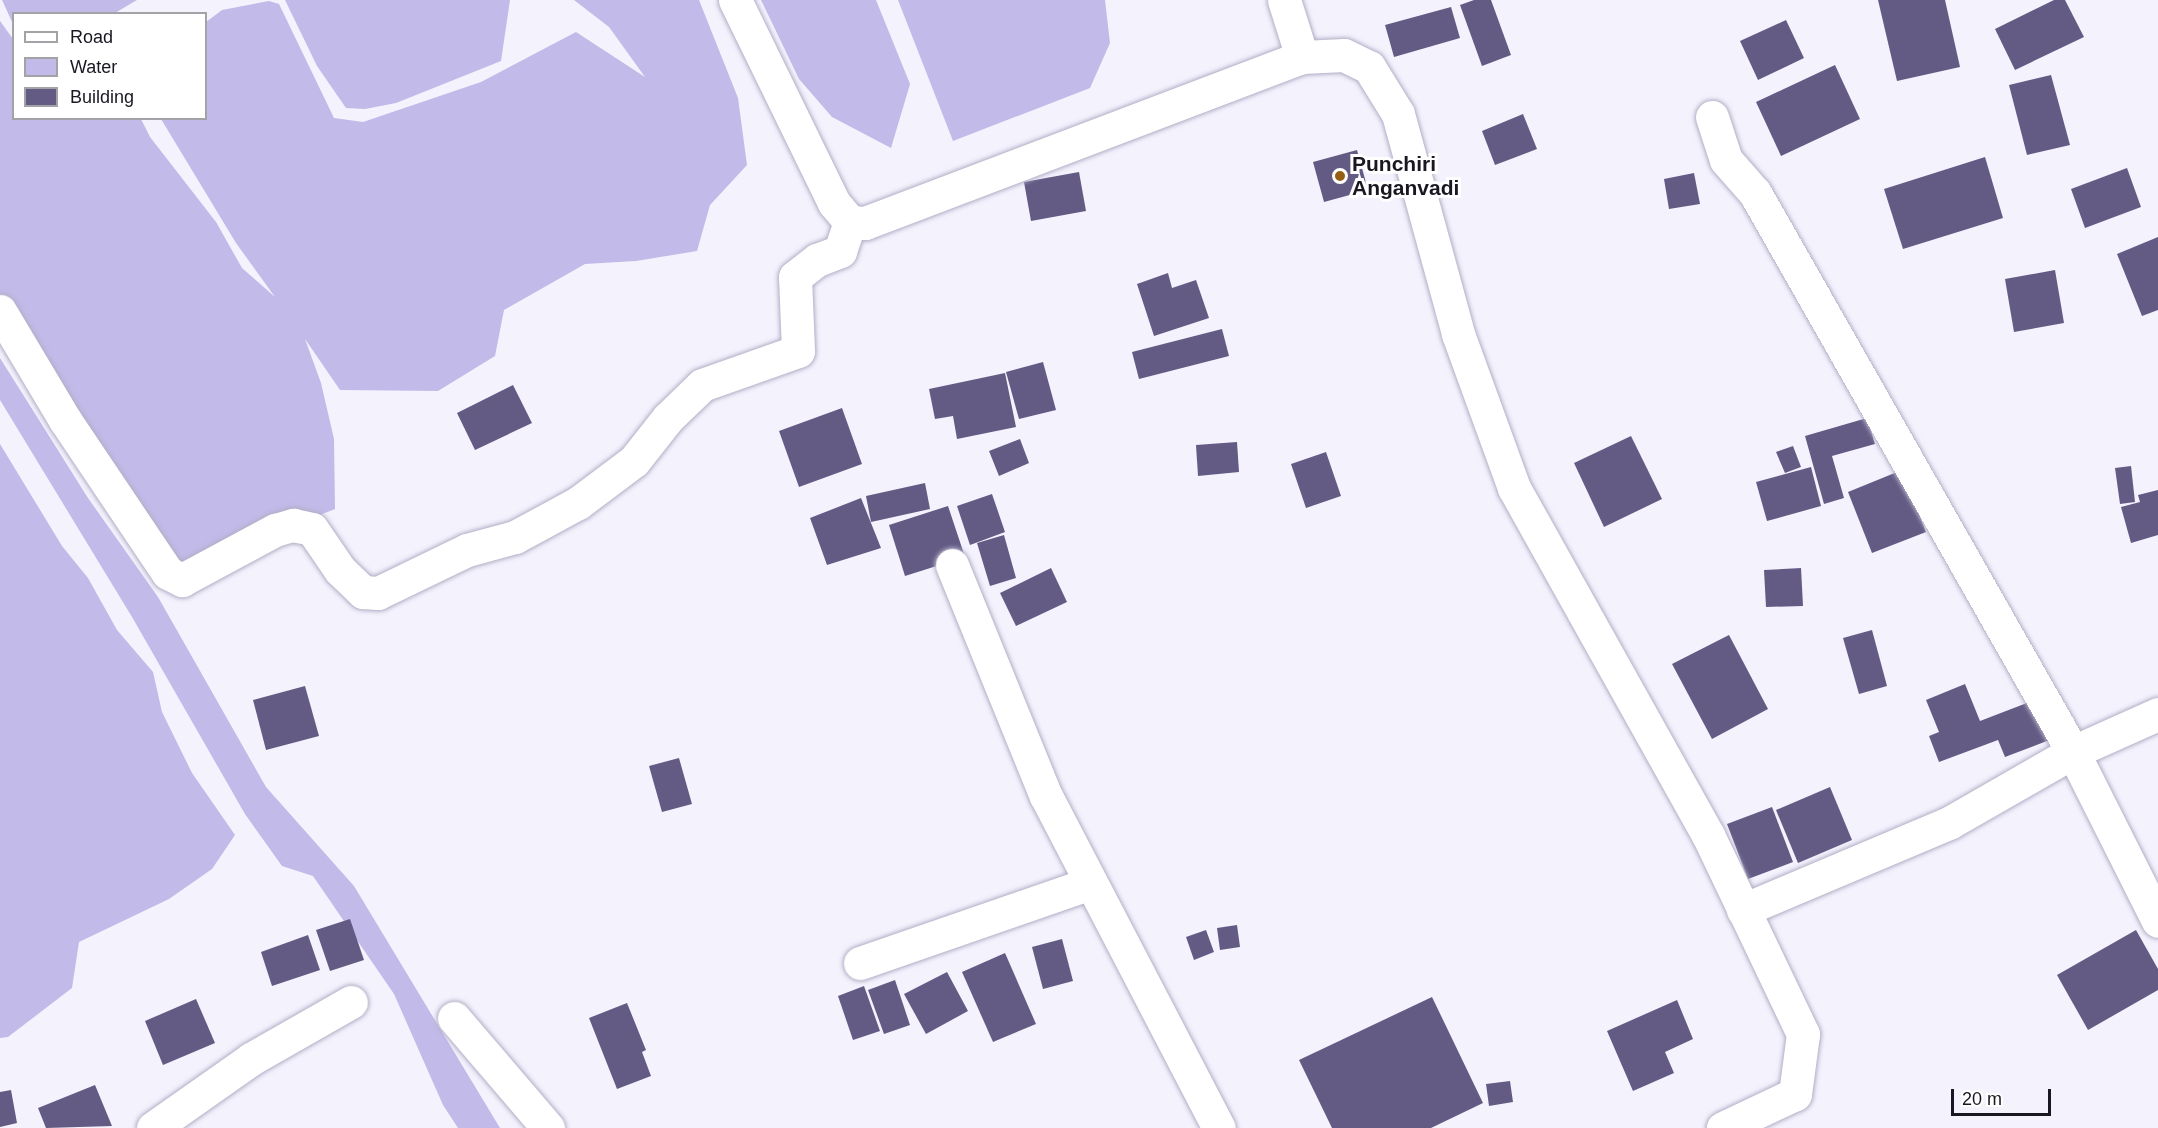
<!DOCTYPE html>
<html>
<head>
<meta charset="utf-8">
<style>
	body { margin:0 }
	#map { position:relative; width:2158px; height:1128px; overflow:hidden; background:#f4f2fd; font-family:Arial,sans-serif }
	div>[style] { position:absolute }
	.water>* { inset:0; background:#c2bae8 }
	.building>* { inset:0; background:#635b84 }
	.roads { filter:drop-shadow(0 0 2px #b2aec6) drop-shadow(0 0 2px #b2aec6) }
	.street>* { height:33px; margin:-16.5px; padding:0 16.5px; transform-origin:16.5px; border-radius:16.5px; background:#fff }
	.secondary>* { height:33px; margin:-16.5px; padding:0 16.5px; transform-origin:16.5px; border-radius:16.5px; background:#fff }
	.dots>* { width:16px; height:16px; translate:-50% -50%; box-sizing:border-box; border:3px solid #fff; border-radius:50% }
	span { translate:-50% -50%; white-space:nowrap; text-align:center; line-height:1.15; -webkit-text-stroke:6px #fff; paint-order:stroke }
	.poi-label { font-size:21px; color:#191720; font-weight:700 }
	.left { translate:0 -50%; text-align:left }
	.legend { position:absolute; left:12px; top:12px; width:195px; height:108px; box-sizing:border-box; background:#fff; border:2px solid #a3a2a6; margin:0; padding:8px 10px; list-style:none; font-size:18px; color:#191720 }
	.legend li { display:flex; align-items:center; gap:12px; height:30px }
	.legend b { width:30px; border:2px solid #a3a2a6 }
	.scale { position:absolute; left:1951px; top:1089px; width:100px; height:27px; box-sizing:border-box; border:3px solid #191720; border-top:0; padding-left:8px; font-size:18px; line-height:21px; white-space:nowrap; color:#191720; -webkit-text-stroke:4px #fff; paint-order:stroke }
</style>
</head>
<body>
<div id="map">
	<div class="water">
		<i style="clip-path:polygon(2px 0,137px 0,115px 13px,14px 14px,13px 24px)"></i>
		<i style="clip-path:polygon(285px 0,510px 0,501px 61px,396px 103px,365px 109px,346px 108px,317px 66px)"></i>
		<i style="clip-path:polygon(574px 0,699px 0,738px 98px,747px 165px,710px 205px,697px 251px,636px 261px,585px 264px,504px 310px,495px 356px,438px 391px,340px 390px,305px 339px,321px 383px,334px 439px,335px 509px,174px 573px,0 321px,0 21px,13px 39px,14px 118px,141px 119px,150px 137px,216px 222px,242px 268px,275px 297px,236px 243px,161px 119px,206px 118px,206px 22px,222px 10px,269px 1px,279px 4px,334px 118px,363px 122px,481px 82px,576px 32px,645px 77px,609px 27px)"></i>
		<i style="clip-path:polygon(761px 0,876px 0,910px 84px,891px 148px,832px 117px,799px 79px)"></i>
		<i style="clip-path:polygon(898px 0,1105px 0,1110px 43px,1090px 88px,953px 141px)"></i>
		<i style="clip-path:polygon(0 358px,88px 498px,158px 597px,266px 787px,354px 886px,500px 1128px,458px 1128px,443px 1105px,394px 994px,313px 876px,282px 866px,245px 814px,132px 617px,0 400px)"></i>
		<i style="clip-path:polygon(0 444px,62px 546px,88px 578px,117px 630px,153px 672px,162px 712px,192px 773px,235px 835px,212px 869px,169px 899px,79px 942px,72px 988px,8px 1037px,0 1038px)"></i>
	</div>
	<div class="building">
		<i style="clip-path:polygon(1474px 0,1491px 0,1511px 55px,1482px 66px,1460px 5px)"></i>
		<i style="clip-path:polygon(1878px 0,1945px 0,1960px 67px,1897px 81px)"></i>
		<i style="clip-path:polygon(2054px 0,2065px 0,2084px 37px,2015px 70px,1995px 29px)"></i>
		<i style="clip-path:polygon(1451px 7px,1460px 38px,1394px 57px,1385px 25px)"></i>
		<i style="clip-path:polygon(1786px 20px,1804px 58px,1758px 80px,1740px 41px)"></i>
		<i style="clip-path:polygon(1835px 65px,1860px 119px,1781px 156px,1756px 102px)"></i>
		<i style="clip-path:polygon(2051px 75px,2070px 145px,2027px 155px,2009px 85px)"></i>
		<i style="clip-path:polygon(1523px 114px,1537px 149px,1495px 165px,1482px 131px)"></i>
		<i style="clip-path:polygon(1357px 150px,1368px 190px,1324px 202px,1313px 162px)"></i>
		<i style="clip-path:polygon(1985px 157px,2003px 218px,1903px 249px,1884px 189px)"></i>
		<i style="clip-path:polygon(2127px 168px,2141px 207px,2085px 228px,2071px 189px)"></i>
		<i style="clip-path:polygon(1079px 172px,1086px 211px,1031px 221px,1024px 182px)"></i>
		<i style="clip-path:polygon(1694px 173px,1700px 204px,1669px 209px,1664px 179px)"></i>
		<i style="clip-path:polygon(2158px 237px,2158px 310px,2142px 316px,2117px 254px)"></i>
		<i style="clip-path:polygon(2055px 270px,2064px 323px,2014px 332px,2005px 279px)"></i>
		<i style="clip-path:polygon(1168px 273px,1172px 288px,1196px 280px,1209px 318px,1154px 336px,1137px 284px)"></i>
		<i style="clip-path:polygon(1222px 329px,1229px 356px,1139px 379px,1132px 352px)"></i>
		<i style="clip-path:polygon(1043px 362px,1056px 410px,1019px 419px,1006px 372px)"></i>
		<i style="clip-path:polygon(1005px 373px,1016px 427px,957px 439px,953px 416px,935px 419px,929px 389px)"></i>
		<i style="clip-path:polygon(513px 385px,532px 423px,475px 450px,457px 413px)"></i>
		<i style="clip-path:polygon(842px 408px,862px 464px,799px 487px,779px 431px)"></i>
		<i style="clip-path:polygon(1867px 418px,1875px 444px,1832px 456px,1844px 498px,1824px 504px,1805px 436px)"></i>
		<i style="clip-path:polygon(1631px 436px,1662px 499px,1604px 527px,1574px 463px)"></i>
		<i style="clip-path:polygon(1020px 439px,1029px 463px,999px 476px,989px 451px)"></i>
		<i style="clip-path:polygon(1237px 442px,1239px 472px,1198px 476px,1196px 445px)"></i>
		<i style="clip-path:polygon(1793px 446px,1801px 467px,1785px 473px,1776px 452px)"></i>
		<i style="clip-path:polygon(1326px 452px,1341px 496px,1306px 508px,1291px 464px)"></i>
		<i style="clip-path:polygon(2131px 466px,2135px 502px,2120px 504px,2115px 468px)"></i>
		<i style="clip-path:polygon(1811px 467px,1821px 506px,1767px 521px,1756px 482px)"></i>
		<i style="clip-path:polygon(1902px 470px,1926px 532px,1872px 553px,1848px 492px)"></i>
		<i style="clip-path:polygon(925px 483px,930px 509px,871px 522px,866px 496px)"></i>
		<i style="clip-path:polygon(2158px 490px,2158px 535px,2131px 543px,2121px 507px,2140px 502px,2138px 495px)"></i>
		<i style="clip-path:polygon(992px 494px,1005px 532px,970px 545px,957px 506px)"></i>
		<i style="clip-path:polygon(861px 498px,881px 548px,827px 565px,810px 518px)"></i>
		<i style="clip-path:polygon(948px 506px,965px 557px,905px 576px,889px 525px)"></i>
		<i style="clip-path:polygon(1004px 535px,1016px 578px,990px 586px,977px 543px)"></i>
		<i style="clip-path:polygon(1051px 568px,1067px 602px,1016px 626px,1000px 593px)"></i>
		<i style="clip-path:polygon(1801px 568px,1803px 606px,1766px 607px,1764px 570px)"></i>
		<i style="clip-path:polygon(1872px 630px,1887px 686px,1859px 694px,1843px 638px)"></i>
		<i style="clip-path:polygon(1729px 635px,1768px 709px,1712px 739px,1672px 664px)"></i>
		<i style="clip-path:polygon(1965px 684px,1980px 721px,2037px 699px,2052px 739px,2005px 757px,1998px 740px,1939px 762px,1929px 736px,1939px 732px,1926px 700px)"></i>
		<i style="clip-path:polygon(305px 686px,319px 736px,266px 750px,253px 700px)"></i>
		<i style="clip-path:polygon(679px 758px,692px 804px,662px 812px,649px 766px)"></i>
		<i style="clip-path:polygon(1830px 787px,1852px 840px,1798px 863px,1776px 810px)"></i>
		<i style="clip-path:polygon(1772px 807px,1793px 862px,1748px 879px,1727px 824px)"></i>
		<i style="clip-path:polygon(350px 919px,364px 960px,330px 971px,316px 930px)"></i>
		<i style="clip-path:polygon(1237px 925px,1240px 947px,1220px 950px,1217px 928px)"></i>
		<i style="clip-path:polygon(1206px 930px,1214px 952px,1194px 960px,1186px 937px)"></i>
		<i style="clip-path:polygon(2136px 930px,2158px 969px,2158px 990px,2088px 1030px,2057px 975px)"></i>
		<i style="clip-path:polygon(308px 935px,320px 970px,272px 986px,261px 952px)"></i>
		<i style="clip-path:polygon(1062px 939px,1073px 981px,1043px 989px,1032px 947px)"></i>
		<i style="clip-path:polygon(1005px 953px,1036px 1024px,993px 1042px,962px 972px)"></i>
		<i style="clip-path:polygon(947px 972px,968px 1011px,926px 1034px,904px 994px)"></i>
		<i style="clip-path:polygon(895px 980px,910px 1025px,884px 1034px,868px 990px)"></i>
		<i style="clip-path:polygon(864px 986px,880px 1031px,853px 1040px,838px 996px)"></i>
		<i style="clip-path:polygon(1432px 997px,1483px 1103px,1431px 1128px,1332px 1128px,1299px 1060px)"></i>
		<i style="clip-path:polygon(196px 999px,215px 1043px,163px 1065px,145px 1021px)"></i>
		<i style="clip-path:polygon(1677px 1000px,1693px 1039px,1665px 1052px,1674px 1073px,1633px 1091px,1607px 1031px)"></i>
		<i style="clip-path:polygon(627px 1003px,646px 1050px,642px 1052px,651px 1076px,617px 1089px,589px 1018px)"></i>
		<i style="clip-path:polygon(1510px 1081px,1513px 1102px,1489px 1106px,1486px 1084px)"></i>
		<i style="clip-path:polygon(95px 1085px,112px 1126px,46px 1128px,38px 1108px)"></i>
		<i style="clip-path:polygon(11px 1090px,17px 1123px,0 1127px,0 1092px)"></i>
	</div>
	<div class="roads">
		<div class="street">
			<i style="left:1284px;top:0;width:60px;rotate:72.5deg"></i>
			<i style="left:1712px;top:117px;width:45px;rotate:72deg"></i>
			<i style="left:1726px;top:160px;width:44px;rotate:48.7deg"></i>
			<i style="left:1755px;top:193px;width:643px;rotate:60.37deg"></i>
			<i style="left:2073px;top:752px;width:93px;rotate:-24.1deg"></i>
			<i style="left:0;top:311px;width:127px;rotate:59.2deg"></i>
			<i style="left:65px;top:420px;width:184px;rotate:56.1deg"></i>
			<i style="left:168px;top:573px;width:16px;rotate:27deg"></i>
			<i style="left:182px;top:580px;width:106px;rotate:-28.3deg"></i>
			<i style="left:275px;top:530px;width:19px;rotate:-16deg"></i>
			<i style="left:293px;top:525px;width:19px;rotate:12deg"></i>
			<i style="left:312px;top:529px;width:50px;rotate:55.7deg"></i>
			<i style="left:340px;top:570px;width:32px;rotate:44deg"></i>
			<i style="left:363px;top:592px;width:15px;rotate:4deg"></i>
			<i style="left:378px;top:593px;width:99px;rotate:-25.8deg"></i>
			<i style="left:467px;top:550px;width:50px;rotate:-15.2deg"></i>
			<i style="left:515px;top:537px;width:72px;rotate:-28.4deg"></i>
			<i style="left:578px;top:503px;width:70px;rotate:-36.9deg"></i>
			<i style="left:634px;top:461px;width:55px;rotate:-51.7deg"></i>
			<i style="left:668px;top:418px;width:47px;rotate:-44.1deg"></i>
			<i style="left:702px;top:385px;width:102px;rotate:-19.5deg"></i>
			<i style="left:798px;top:351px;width:74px;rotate:-92.3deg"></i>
			<i style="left:795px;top:277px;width:28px;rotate:-38deg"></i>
			<i style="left:817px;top:260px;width:25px;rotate:-21deg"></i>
			<i style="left:840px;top:251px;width:31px;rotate:-71deg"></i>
			<i style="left:952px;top:565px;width:249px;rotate:67.9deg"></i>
			<i style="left:1046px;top:796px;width:374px;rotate:62.5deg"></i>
			<i style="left:860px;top:963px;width:244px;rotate:-19.1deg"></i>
			<i style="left:454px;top:1018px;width:145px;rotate:49.5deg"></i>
			<i style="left:153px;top:1128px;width:120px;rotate:-35.1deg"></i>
			<i style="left:251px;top:1059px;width:115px;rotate:-29.7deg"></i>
		</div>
		<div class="secondary">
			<i style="left:735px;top:0;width:226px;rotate:64deg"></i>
			<i style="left:834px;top:203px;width:25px;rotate:50deg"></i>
			<i style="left:850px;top:222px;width:15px;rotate:4deg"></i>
			<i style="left:865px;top:223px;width:467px;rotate:-20.8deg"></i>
			<i style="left:1302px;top:57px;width:42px;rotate:-2.7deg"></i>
			<i style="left:1344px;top:55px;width:28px;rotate:26deg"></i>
			<i style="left:1369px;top:67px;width:55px;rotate:58.3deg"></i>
			<i style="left:1398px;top:114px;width:228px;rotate:74.7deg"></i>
			<i style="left:1458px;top:334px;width:164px;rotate:70deg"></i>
			<i style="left:1514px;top:488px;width:398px;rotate:60.8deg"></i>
			<i style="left:1708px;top:835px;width:221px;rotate:64.5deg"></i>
			<i style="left:1803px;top:1034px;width:61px;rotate:97.6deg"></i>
			<i style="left:1795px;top:1094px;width:80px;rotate:154.7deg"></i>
			<i style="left:1743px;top:910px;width:224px;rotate:-22.9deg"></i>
			<i style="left:1949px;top:823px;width:143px;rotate:-29.8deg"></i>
			<i style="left:2073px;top:752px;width:189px;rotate:63.3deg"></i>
		</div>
	</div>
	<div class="dots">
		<i style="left:1340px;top:176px;background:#945f14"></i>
	</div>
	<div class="poi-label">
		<span class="left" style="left:1352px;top:176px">Punchiri<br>Anganvadi</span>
	</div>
	<ul class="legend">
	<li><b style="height:8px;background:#fff"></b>Road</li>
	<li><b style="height:16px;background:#c2bae8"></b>Water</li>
	<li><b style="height:16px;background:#635b84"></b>Building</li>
	</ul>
	<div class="scale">20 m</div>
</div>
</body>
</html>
